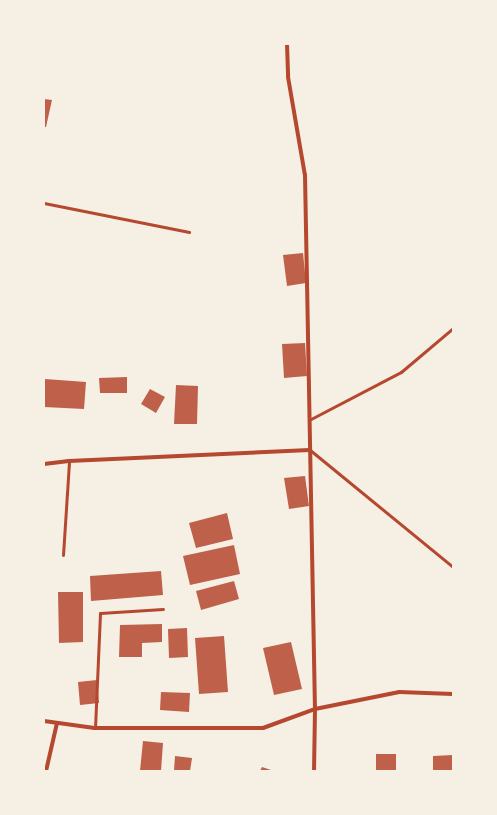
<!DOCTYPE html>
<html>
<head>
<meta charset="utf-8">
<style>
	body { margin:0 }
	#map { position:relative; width:497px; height:815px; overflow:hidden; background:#f6efe4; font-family:"DM Sans",sans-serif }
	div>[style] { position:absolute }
	.building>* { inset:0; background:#bf614a }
	.service>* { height:3px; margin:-1.5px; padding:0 1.5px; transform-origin:1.5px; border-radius:1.5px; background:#b5482f }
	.minor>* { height:4px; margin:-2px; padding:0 2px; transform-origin:2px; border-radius:2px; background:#b5482f }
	span { translate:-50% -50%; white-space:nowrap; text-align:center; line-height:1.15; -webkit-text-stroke:3.5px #f6efe4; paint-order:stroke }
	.frame { position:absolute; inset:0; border:45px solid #f6efe4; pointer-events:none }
</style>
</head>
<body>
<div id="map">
	<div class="building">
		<i style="clip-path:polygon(44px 99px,52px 100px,46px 127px,44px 127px)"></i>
		<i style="clip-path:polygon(303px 253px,306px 283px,287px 286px,283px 255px)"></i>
		<i style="clip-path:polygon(305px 343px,307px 376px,284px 378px,282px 344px)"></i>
		<i style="clip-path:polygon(127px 377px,127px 393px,100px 393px,99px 378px)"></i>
		<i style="clip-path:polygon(45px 379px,86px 382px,84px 409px,44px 407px)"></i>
		<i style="clip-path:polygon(176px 385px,198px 386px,197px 424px,174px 424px)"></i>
		<i style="clip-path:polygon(150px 389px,165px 397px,156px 413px,141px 404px)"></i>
		<i style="clip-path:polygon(305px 476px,309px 506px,289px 509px,284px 478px)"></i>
		<i style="clip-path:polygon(227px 513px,233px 539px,196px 548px,189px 523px)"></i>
		<i style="clip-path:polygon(234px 545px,240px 574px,190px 585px,183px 556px)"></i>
		<i style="clip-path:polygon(161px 571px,163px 595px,91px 601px,90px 576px)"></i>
		<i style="clip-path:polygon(234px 581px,239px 599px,201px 610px,196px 591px)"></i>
		<i style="clip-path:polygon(58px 592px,83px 592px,83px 642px,59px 643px)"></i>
		<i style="clip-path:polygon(162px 624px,162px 642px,142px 643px,142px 657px,119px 657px,120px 625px)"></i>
		<i style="clip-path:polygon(187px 628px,188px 657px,169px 658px,168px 629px)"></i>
		<i style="clip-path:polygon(224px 636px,228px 692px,199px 694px,195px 638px)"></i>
		<i style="clip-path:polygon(291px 642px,302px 689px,274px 695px,263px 648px)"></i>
		<i style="clip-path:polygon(97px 680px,99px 703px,80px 705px,78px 682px)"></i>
		<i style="clip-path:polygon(161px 692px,190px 693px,189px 712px,160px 710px)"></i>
		<i style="clip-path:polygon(143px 741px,163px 743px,161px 771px,140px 771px)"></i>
		<i style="clip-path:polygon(376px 754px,396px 754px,396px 771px,376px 771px)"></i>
		<i style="clip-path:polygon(453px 755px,453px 771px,433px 771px,433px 756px)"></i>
		<i style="clip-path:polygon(175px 756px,192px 758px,190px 771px,174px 771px)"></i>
		<i style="clip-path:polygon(262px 767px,274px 771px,260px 771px)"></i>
	</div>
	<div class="service">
		<i style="left:44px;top:203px;width:148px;rotate:11.3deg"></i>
		<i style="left:309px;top:420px;width:104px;rotate:-27.6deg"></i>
		<i style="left:401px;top:372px;width:68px;rotate:-40.2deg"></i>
		<i style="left:310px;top:450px;width:185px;rotate:39.3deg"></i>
		<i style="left:63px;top:555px;width:94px;rotate:-86.3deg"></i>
		<i style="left:95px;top:728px;width:115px;rotate:-87.5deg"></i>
		<i style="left:100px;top:613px;width:63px;rotate:-3.6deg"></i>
	</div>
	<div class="minor">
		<i style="left:287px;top:44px;width:33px;rotate:88deg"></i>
		<i style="left:288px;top:77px;width:99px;rotate:80.2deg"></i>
		<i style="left:305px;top:175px;width:534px;rotate:88.93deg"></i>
		<i style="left:315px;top:709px;width:62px;rotate:90.9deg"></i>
		<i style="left:44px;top:464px;width:25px;rotate:-7deg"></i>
		<i style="left:69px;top:461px;width:241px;rotate:-2.6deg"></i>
		<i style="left:44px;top:721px;width:51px;rotate:7.8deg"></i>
		<i style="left:95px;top:728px;width:168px"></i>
		<i style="left:263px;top:728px;width:55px;rotate:-20.1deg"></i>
		<i style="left:315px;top:709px;width:86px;rotate:-11.4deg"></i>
		<i style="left:399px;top:692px;width:54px;rotate:2.1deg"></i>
		<i style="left:46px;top:771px;width:49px;rotate:-77.1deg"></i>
	</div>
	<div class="frame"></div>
</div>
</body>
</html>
